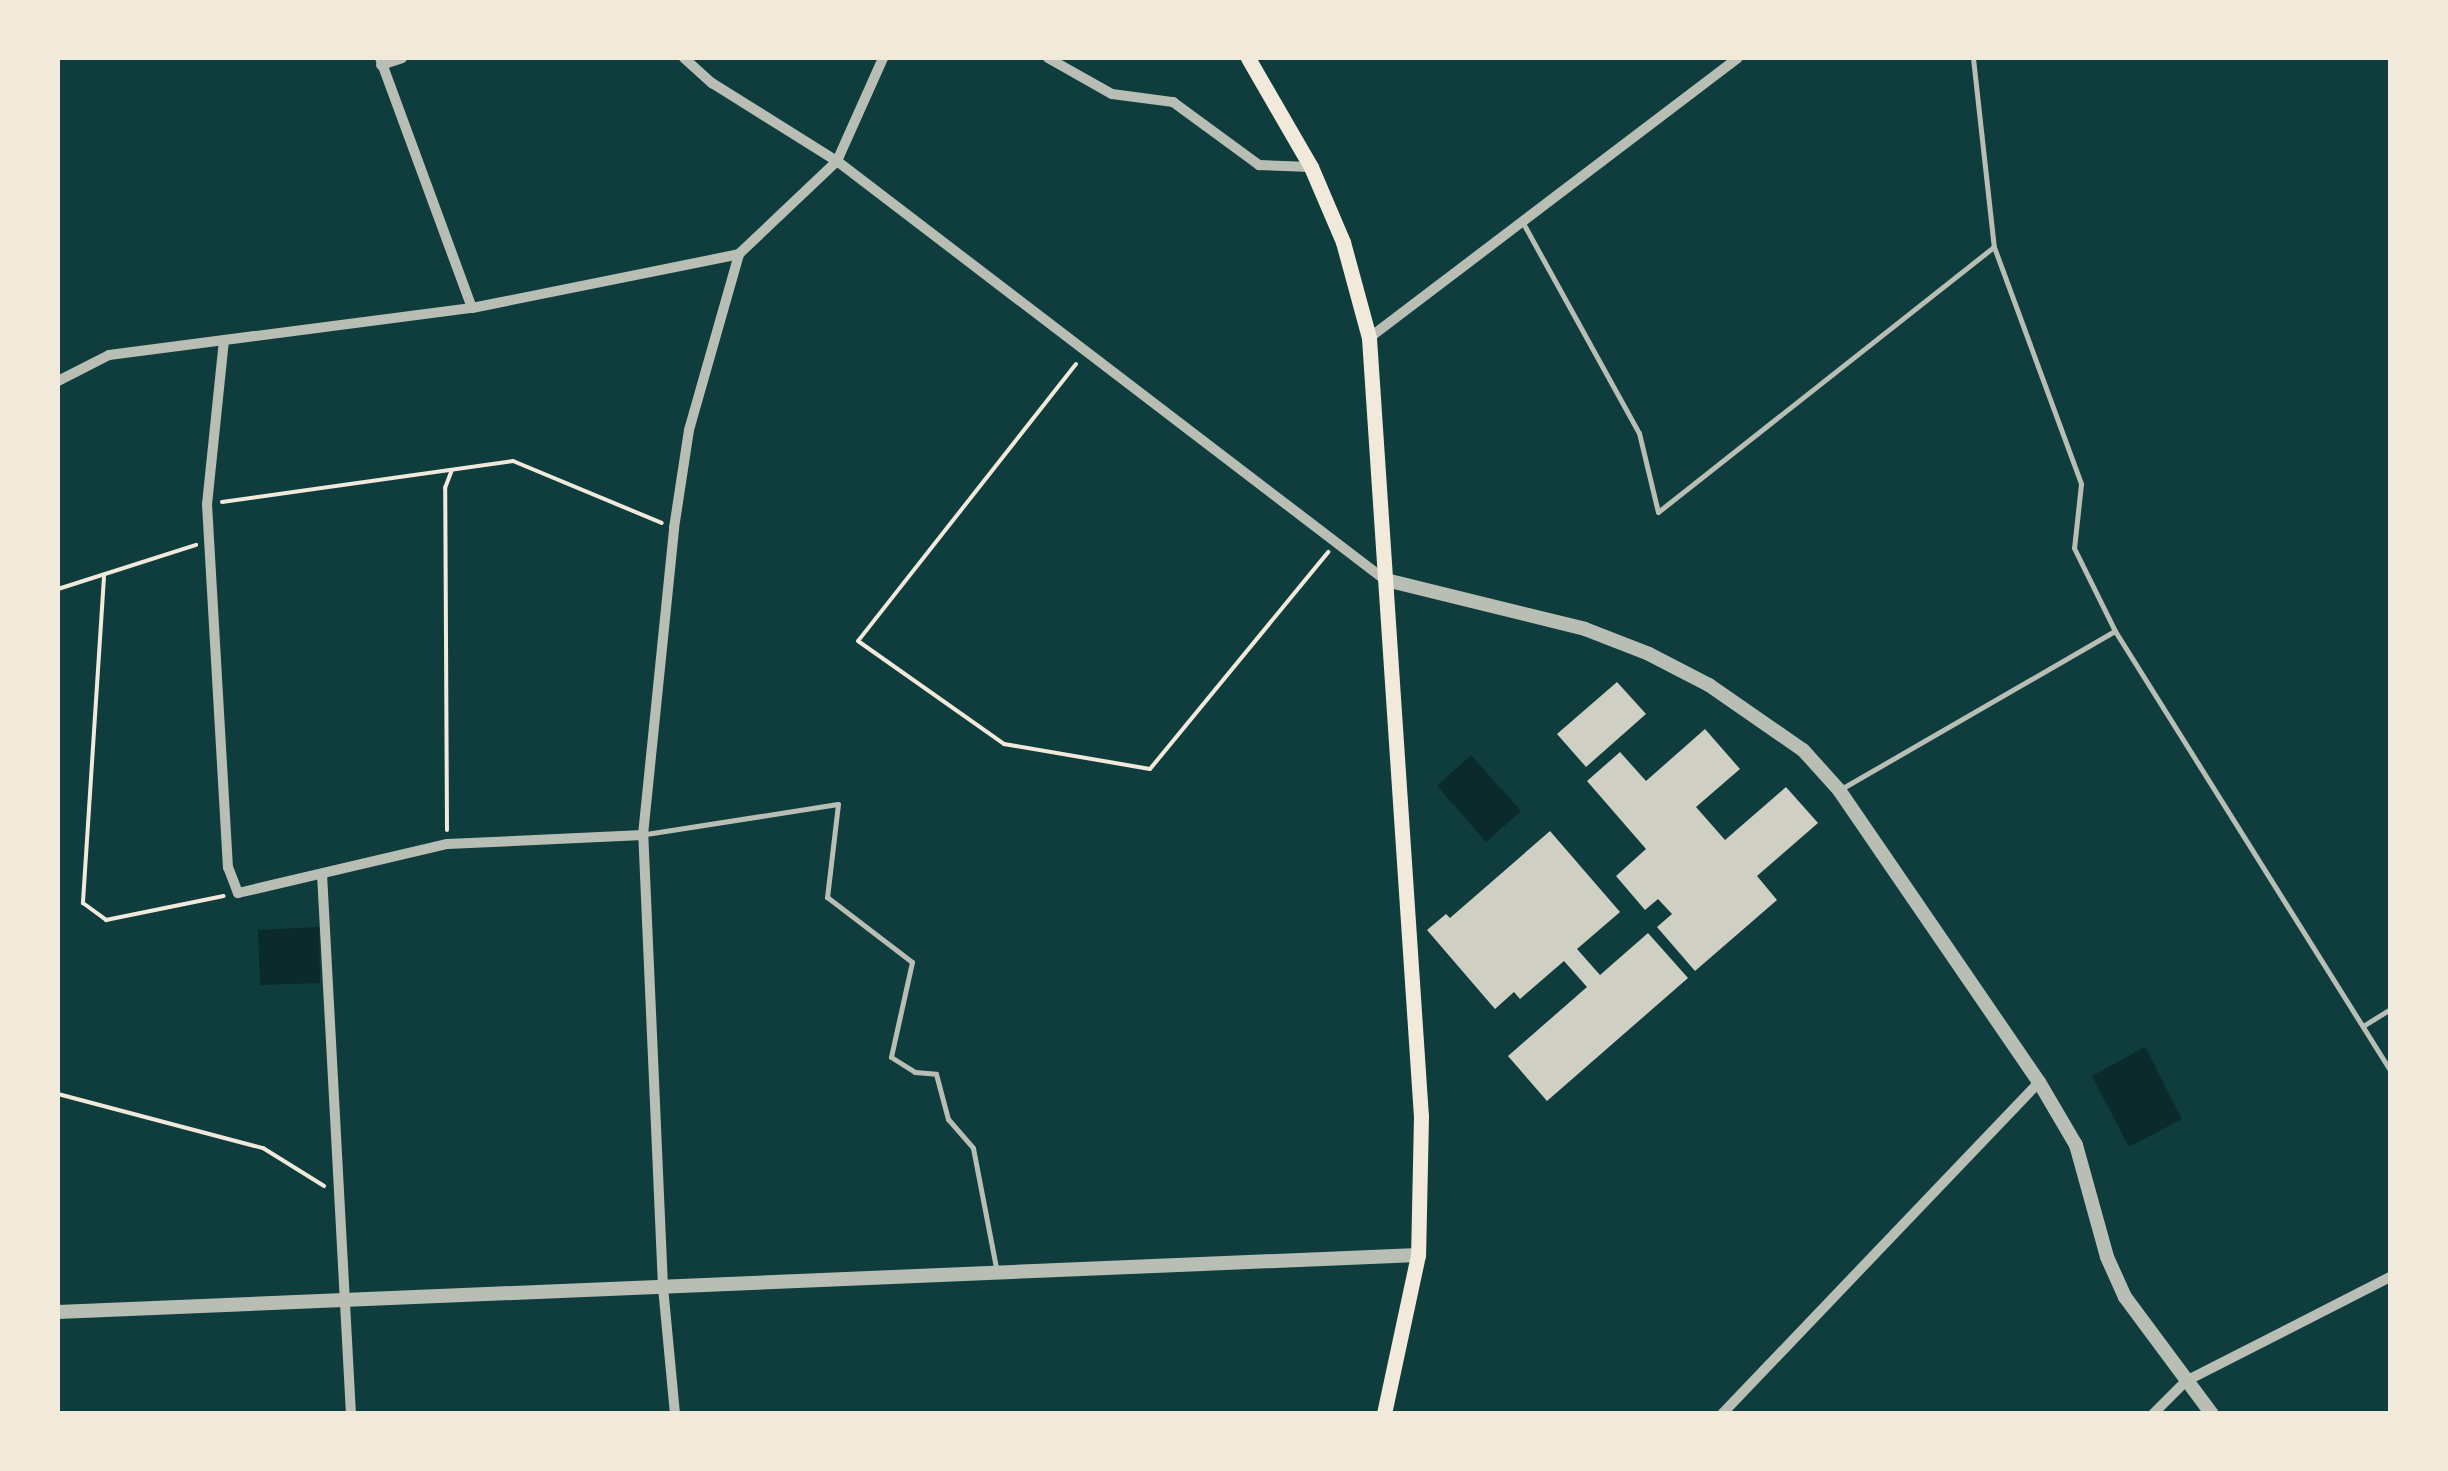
<!DOCTYPE html>
<html>
<head>
<meta charset="utf-8">
<style>
	body { margin:0 }
	#map { position:relative; width:2448px; height:1471px; overflow:hidden; background:#0f3d3e; font-family:"Open Sans",sans-serif }
	div>[style] { position:absolute }
	.water>* { inset:0; background:#0a2a2b }
	.building>* { inset:0; background:#cfcfc3 }
	.path>* { height:4px; margin:-2px; padding:0 2px; transform-origin:2px; border-radius:2px; background:#f1e9da }
	.service>* { height:5px; margin:-2.5px; padding:0 2.5px; transform-origin:2.5px; border-radius:2.5px; background:#b8beb3 }
	.minor>* { height:10px; margin:-5px; padding:0 5px; transform-origin:5px; border-radius:5px; background:#b8beb3 }
	.tertiary>* { height:14px; margin:-7px; padding:0 7px; transform-origin:7px; border-radius:7px; background:#b8beb3 }
	.secondary>* { height:15px; margin:-7.5px; padding:0 7.5px; transform-origin:7.5px; border-radius:7.5px; background:#f1e9da }
	span { translate:-50% -50%; white-space:nowrap; text-align:center; line-height:1.15; -webkit-text-stroke:8px #f1e9da; paint-order:stroke }
	.frame { position:absolute; inset:0; border:60px solid #f1e9da; pointer-events:none }
</style>
</head>
<body>
<div id="map">
	<div class="water">
		<i style="clip-path:polygon(1471px 755px,1521px 811px,1486px 842px,1437px 786px)"></i>
		<i style="clip-path:polygon(319px 927px,320px 983px,260px 985px,258px 930px)"></i>
		<i style="clip-path:polygon(2145px 1047px,2182px 1119px,2129px 1147px,2092px 1076px)"></i>
	</div>
	<div class="building">
		<i style="clip-path:polygon(1617px 682px,1646px 714px,1586px 767px,1557px 734px)"></i>
		<i style="clip-path:polygon(1705px 729px,1740px 769px,1696px 807px,1725px 840px,1786px 787px,1818px 823px,1757px 876px,1777px 900px,1695px 971px,1657px 927px,1672px 914px,1658px 899px,1645px 910px,1616px 876px,1646px 849px,1587px 781px,1620px 752px,1646px 781px)"></i>
		<i style="clip-path:polygon(1550px 831px,1620px 912px,1577px 949px,1600px 975px,1648px 933px,1688px 978px,1547px 1101px,1508px 1056px,1587px 987px,1564px 961px,1520px 999px,1514px 992px,1495px 1009px,1427px 930px,1446px 914px,1450px 918px)"></i>
	</div>
	<div class="path">
		<i style="left:1076px;top:364px;width:352px;rotate:128.2deg"></i>
		<i style="left:858px;top:641px;width:179px;rotate:35.2deg"></i>
		<i style="left:1004px;top:744px;width:148px;rotate:9.7deg"></i>
		<i style="left:1150px;top:769px;width:281px;rotate:-50.6deg"></i>
		<i style="left:222px;top:502px;width:294px;rotate:-8deg"></i>
		<i style="left:513px;top:461px;width:161px;rotate:22.6deg"></i>
		<i style="left:104px;top:577px;width:327px;rotate:93.7deg"></i>
		<i style="left:83px;top:903px;width:29px;rotate:36deg"></i>
		<i style="left:106px;top:920px;width:120px;rotate:-11.5deg"></i>
		<i style="left:58px;top:589px;width:145px;rotate:-17.7deg"></i>
		<i style="left:447px;top:830px;width:342px;rotate:-90.3deg"></i>
		<i style="left:445px;top:488px;width:19px;rotate:-69deg"></i>
		<i style="left:58px;top:1094px;width:212px;rotate:14.8deg"></i>
		<i style="left:263px;top:1148px;width:72px;rotate:31.9deg"></i>
	</div>
	<div class="service">
		<i style="left:1973px;top:58px;width:190px;rotate:83.7deg"></i>
		<i style="left:1994px;top:247px;width:252px;rotate:69.8deg"></i>
		<i style="left:2081px;top:484px;width:64px;rotate:96.2deg"></i>
		<i style="left:2074px;top:548px;width:93px;rotate:63.7deg"></i>
		<i style="left:2115px;top:631px;width:518px;rotate:57.94deg"></i>
		<i style="left:1523px;top:223px;width:240px;rotate:61.1deg"></i>
		<i style="left:1639px;top:433px;width:81px;rotate:76.5deg"></i>
		<i style="left:1658px;top:512px;width:428px;rotate:-38.3deg"></i>
		<i style="left:1841px;top:789px;width:316px;rotate:-30deg"></i>
		<i style="left:646px;top:834px;width:194px;rotate:-8.9deg"></i>
		<i style="left:838px;top:804px;width:94px;rotate:96.7deg"></i>
		<i style="left:827px;top:897px;width:107px;rotate:37.4deg"></i>
		<i style="left:912px;top:962px;width:97px;rotate:102.5deg"></i>
		<i style="left:891px;top:1057px;width:28px;rotate:32deg"></i>
		<i style="left:915px;top:1072px;width:21px;rotate:5deg"></i>
		<i style="left:936px;top:1074px;width:47px;rotate:75.1deg"></i>
		<i style="left:948px;top:1119px;width:38px;rotate:49deg"></i>
		<i style="left:973px;top:1148px;width:122px;rotate:79.1deg"></i>
		<i style="left:2363px;top:1026px;width:32px;rotate:-32deg"></i>
	</div>
	<div class="minor">
		<i style="left:380px;top:58px;width:266px;rotate:69.8deg"></i>
		<i style="left:684px;top:58px;width:38px;rotate:42deg"></i>
		<i style="left:712px;top:83px;width:147px;rotate:32deg"></i>
		<i style="left:837px;top:161px;width:688px;rotate:37.39deg"></i>
		<i style="left:1048px;top:58px;width:73px;rotate:29.4deg"></i>
		<i style="left:1112px;top:94px;width:62px;rotate:7.5deg"></i>
		<i style="left:1173px;top:102px;width:107px;rotate:36.2deg"></i>
		<i style="left:1259px;top:165px;width:52px;rotate:2.2deg"></i>
		<i style="left:381px;top:65px;width:22px;rotate:-18deg"></i>
		<i style="left:1369px;top:338px;width:463px;rotate:-37.2deg"></i>
		<i style="left:224px;top:340px;width:165px;rotate:95.9deg"></i>
		<i style="left:207px;top:504px;width:364px;rotate:86.7deg"></i>
		<i style="left:228px;top:867px;width:28px;rotate:69deg"></i>
		<i style="left:238px;top:893px;width:215px;rotate:-13.2deg"></i>
		<i style="left:447px;top:844px;width:196px;rotate:-2.6deg"></i>
		<i style="left:58px;top:381px;width:57px;rotate:-27deg"></i>
		<i style="left:109px;top:355px;width:366px;rotate:-7.4deg"></i>
		<i style="left:472px;top:308px;width:272px;rotate:-11.4deg"></i>
		<i style="left:322px;top:874px;width:541px;rotate:86.93deg"></i>
		<i style="left:675px;top:1414px;width:128px;rotate:-95.4deg"></i>
		<i style="left:663px;top:1287px;width:452px;rotate:-92.5deg"></i>
		<i style="left:643px;top:835px;width:309px;rotate:-84.2deg"></i>
		<i style="left:674px;top:528px;width:99px;rotate:-81.3deg"></i>
		<i style="left:689px;top:430px;width:183px;rotate:-74.1deg"></i>
		<i style="left:739px;top:254px;width:135px;rotate:-43.5deg"></i>
		<i style="left:837px;top:161px;width:113px;rotate:-65.9deg"></i>
		<i style="left:1722px;top:1414px;width:459px;rotate:-46.3deg"></i>
		<i style="left:2153px;top:1414px;width:47px;rotate:-45deg"></i>
		<i style="left:2186px;top:1381px;width:229px;rotate:-27deg"></i>
	</div>
	<div class="tertiary">
		<i style="left:1386px;top:580px;width:205px;rotate:13.8deg"></i>
		<i style="left:1585px;top:629px;width:69px;rotate:21.3deg"></i>
		<i style="left:1649px;top:654px;width:68px;rotate:27.3deg"></i>
		<i style="left:1709px;top:685px;width:114px;rotate:34.7deg"></i>
		<i style="left:1803px;top:750px;width:54px;rotate:48deg"></i>
		<i style="left:1839px;top:790px;width:354px;rotate:55.6deg"></i>
		<i style="left:2039px;top:1082px;width:73px;rotate:59.6deg"></i>
		<i style="left:2076px;top:1145px;width:116px;rotate:74.5deg"></i>
		<i style="left:2107px;top:1257px;width:44px;rotate:65.8deg"></i>
		<i style="left:2125px;top:1297px;width:146px;rotate:53.4deg"></i>
		<i style="left:58px;top:1312px;width:1361px;rotate:-2.4deg"></i>
	</div>
	<div class="secondary">
		<i style="left:1248px;top:58px;width:126px;rotate:60deg"></i>
		<i style="left:1311px;top:167px;width:82px;rotate:66.9deg"></i>
		<i style="left:1343px;top:242px;width:99px;rotate:74.8deg"></i>
		<i style="left:1369px;top:338px;width:780px;rotate:86.18deg"></i>
		<i style="left:1421px;top:1116px;width:139px;rotate:91.2deg"></i>
		<i style="left:1418px;top:1255px;width:163px;rotate:102.1deg"></i>
	</div>
	<div class="frame"></div>
</div>
</body>
</html>
